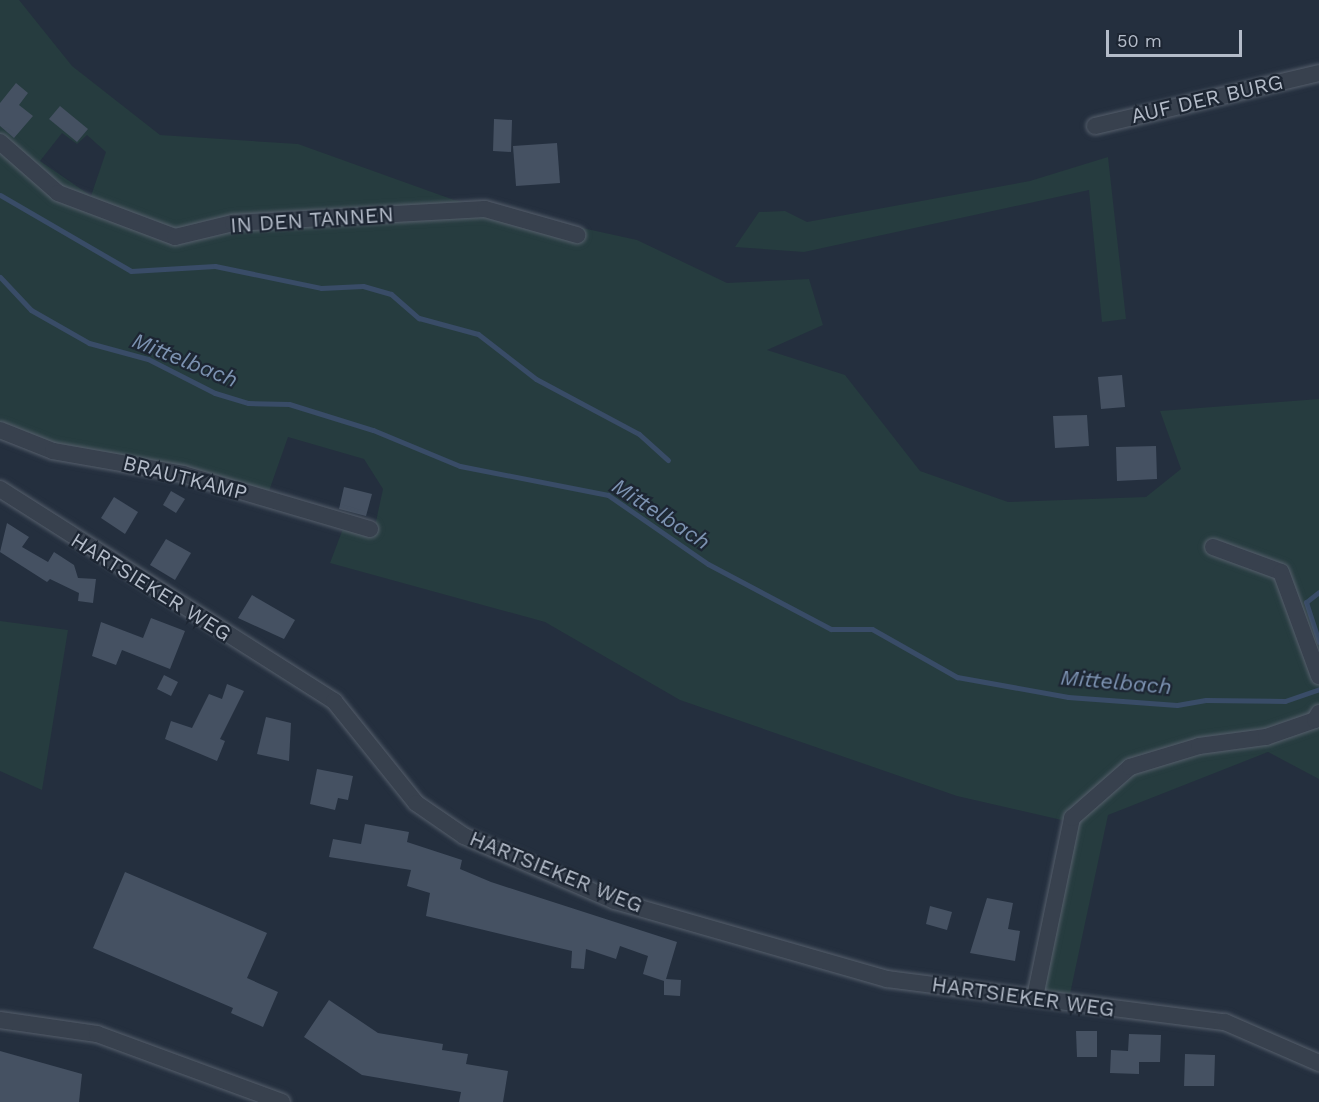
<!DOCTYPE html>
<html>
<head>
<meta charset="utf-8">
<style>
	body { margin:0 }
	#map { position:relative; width:1319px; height:1102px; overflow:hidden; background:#242f3e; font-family:"Work Sans",sans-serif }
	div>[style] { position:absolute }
	.green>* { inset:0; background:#263c3f }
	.stream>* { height:5px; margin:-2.5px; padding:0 2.5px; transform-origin:2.5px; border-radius:2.5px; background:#394c67 }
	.building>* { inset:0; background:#455162 }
	.roads { filter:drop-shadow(0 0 2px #565f6c) drop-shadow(0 0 2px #565f6c) }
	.street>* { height:16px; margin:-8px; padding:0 8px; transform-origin:8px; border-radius:8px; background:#38414e }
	span { translate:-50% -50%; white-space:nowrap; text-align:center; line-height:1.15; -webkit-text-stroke:4.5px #1d2633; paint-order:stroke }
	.street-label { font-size:21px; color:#b4bcc9 }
	.water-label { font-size:22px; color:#7c92b1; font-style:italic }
	.scale { position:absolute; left:1106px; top:30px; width:136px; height:27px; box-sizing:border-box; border:3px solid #b4bcc9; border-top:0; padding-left:8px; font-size:18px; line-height:21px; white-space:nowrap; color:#b4bcc9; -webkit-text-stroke:4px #1d2633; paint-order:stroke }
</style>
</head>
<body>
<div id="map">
	<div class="green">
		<i style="clip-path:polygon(evenodd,0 0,19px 0,72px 66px,160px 135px,298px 144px,454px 200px,637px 240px,727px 283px,809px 279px,823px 325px,767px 350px,845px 375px,920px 471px,1008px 502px,1146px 497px,1181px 469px,1160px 411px,1319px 399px,1319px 779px,1268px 752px,1108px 815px,1070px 994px,1041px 991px,1066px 821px,957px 796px,680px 700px,545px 622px,330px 563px,344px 526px,373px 535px,383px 489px,364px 459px,288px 437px,269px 491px,53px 444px,0 424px,0 0,62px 133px,77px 144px,87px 135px,106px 152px,91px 196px,40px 161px,62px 133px)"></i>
		<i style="clip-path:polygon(1108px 157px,1126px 319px,1102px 322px,1089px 190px,804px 252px,735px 247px,759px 212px,785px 211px,807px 222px,1030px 181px)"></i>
		<i style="clip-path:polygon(0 621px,68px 630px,42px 790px,0 771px)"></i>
	</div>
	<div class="stream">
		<i style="left:0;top:195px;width:151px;rotate:30.1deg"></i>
		<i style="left:131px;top:271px;width:84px;rotate:-3.4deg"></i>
		<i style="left:215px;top:266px;width:108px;rotate:11.7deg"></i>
		<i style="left:321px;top:288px;width:42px;rotate:-2.7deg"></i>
		<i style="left:363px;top:286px;width:29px;rotate:16deg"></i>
		<i style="left:391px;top:294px;width:37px;rotate:41deg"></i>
		<i style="left:419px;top:318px;width:61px;rotate:15.2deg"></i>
		<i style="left:478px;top:334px;width:73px;rotate:37.8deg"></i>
		<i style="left:536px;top:379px;width:117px;rotate:28.1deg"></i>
		<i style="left:639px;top:434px;width:39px;rotate:42deg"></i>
		<i style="left:0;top:277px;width:45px;rotate:46.8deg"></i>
		<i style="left:31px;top:310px;width:67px;rotate:29.6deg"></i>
		<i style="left:89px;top:343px;width:61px;rotate:15.2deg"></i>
		<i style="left:148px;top:359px;width:75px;rotate:26.9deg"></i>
		<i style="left:215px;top:393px;width:34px;rotate:17deg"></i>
		<i style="left:248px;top:403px;width:41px;rotate:1.4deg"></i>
		<i style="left:289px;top:404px;width:88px;rotate:17.2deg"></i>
		<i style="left:373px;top:430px;width:94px;rotate:22.5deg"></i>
		<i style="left:460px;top:466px;width:151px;rotate:11.1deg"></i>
		<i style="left:608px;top:495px;width:121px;rotate:34.6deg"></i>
		<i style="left:708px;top:564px;width:139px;rotate:27.9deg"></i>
		<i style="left:831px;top:629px;width:41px"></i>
		<i style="left:872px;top:629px;width:98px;rotate:29.5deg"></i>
		<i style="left:957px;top:677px;width:113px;rotate:10.2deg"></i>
		<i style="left:1068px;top:697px;width:109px;rotate:4.2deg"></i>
		<i style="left:1177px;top:705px;width:29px;rotate:-10deg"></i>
		<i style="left:1206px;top:700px;width:79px;rotate:0.7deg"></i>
		<i style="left:1285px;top:701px;width:36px;rotate:-19deg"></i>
		<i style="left:1319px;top:592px;width:16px;rotate:142deg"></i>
		<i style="left:1306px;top:602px;width:42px;rotate:72deg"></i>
	</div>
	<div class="building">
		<i style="clip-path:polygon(16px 83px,28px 93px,19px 105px,33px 116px,14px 138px,0 126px,0 103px)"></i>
		<i style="clip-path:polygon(60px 106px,88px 129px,77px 142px,49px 119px)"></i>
		<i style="clip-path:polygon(494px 119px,512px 120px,511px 152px,493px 151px)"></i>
		<i style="clip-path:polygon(557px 143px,560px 183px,516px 186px,513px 146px)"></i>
		<i style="clip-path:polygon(1122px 375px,1125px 407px,1101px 409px,1098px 377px)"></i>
		<i style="clip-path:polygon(1087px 415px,1089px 446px,1055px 448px,1053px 416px)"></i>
		<i style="clip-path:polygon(1156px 446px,1157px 479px,1117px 481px,1116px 447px)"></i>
		<i style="clip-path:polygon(344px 487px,372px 494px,366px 516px,339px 509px)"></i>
		<i style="clip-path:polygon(171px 491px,185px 499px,176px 513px,163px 505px)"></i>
		<i style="clip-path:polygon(114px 497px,138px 512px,125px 534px,101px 518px)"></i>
		<i style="clip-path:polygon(7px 523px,29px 537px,22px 547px,48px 562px,54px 552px,74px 565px,78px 578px,96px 579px,93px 603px,78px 601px,79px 593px,50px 579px,47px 582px,0 552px)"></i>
		<i style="clip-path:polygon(166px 539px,191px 553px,175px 580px,150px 565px)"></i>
		<i style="clip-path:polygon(252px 595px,295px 620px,284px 639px,238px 618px)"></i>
		<i style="clip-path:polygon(151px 618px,185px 631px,170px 669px,122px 650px,116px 665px,92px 656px,101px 622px,143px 638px)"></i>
		<i style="clip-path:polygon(164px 675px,178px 682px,171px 696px,157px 689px)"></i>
		<i style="clip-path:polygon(227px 684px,244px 691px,220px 739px,225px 741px,217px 761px,165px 739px,171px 721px,192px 728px,209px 694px,222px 699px)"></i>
		<i style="clip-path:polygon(266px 717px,291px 723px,289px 761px,257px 754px)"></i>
		<i style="clip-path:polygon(317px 769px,353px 776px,348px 800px,338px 798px,335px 810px,310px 804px)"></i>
		<i style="clip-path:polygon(365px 824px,409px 832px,407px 842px,462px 860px,460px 869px,491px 882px,677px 942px,666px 979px,681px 980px,680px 996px,664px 995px,664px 981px,643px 974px,648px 956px,620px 946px,616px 959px,586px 949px,584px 969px,571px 968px,572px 951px,426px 916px,430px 893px,407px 886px,411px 870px,329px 857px,333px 839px,361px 844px)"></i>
		<i style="clip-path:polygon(125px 872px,267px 933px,247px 978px,278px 992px,263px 1027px,231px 1013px,233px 1008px,93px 948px)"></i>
		<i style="clip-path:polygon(987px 898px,1013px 903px,1008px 929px,1020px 931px,1015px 961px,970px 953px)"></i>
		<i style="clip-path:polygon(930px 906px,952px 912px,947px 930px,926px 924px)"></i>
		<i style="clip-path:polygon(329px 1000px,378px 1033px,443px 1044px,442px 1050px,468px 1054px,466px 1064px,508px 1071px,503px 1102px,459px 1102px,461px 1092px,362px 1075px,304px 1037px)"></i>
		<i style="clip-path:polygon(1076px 1031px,1097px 1031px,1097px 1057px,1077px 1057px)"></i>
		<i style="clip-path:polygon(1129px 1034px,1161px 1035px,1160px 1062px,1139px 1062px,1139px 1074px,1110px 1073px,1111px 1050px,1128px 1051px)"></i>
		<i style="clip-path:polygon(0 1051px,82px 1074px,79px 1102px,0 1102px)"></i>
		<i style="clip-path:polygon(1185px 1054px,1215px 1055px,1214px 1086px,1184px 1086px)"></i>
	</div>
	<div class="roads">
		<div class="street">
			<i style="left:1095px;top:126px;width:230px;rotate:-13.3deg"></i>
			<i style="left:0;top:142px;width:77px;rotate:41.3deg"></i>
			<i style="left:58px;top:193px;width:125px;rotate:20.6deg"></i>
			<i style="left:175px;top:237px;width:60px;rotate:-13.6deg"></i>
			<i style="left:233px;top:223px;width:252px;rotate:-3.2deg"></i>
			<i style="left:485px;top:209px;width:96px;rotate:15.8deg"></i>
			<i style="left:0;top:430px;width:57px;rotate:21.6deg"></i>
			<i style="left:53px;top:451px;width:132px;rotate:10deg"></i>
			<i style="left:183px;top:474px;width:195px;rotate:16.4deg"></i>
			<i style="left:0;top:489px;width:396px;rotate:32.4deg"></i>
			<i style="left:334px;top:701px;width:131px;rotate:51.2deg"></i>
			<i style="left:416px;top:803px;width:58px;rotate:34.5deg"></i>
			<i style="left:464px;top:836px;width:164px;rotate:23.3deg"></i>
			<i style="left:615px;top:901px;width:283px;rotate:16deg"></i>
			<i style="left:887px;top:979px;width:341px;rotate:7.3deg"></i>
			<i style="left:1225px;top:1022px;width:103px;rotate:23.6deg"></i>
			<i style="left:1213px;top:547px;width:72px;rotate:20.2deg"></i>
			<i style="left:1281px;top:572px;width:111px;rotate:69.9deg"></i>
			<i style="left:1035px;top:997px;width:183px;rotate:-78.3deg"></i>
			<i style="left:1072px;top:818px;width:77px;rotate:-41.3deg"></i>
			<i style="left:1130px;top:767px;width:72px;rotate:-16.9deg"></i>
			<i style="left:1199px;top:746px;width:68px;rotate:-7.7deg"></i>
			<i style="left:1266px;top:737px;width:52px;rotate:-19.1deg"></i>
			<i style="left:1315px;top:720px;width:8px;rotate:-60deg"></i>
			<i style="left:0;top:1020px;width:98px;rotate:8.2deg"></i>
			<i style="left:97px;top:1034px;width:197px;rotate:20.2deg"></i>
		</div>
	</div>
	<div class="street-label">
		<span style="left:1207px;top:99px;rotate:-13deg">AUF DER BURG</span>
		<span style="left:312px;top:220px;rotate:-4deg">IN DEN TANNEN</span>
		<span style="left:185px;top:478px;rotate:14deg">BRAUTKAMP</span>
		<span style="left:151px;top:587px;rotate:32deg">HARTSIEKER WEG</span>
		<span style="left:556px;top:872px;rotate:22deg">HARTSIEKER WEG</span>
		<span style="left:1023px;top:997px;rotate:8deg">HARTSIEKER WEG</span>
	</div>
	<div class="water-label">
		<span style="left:185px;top:360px;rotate:22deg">Mittelbach</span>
		<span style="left:661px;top:514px;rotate:33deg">Mittelbach</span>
		<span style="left:1116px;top:682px;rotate:5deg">Mittelbach</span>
	</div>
	<div class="scale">50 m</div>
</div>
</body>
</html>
